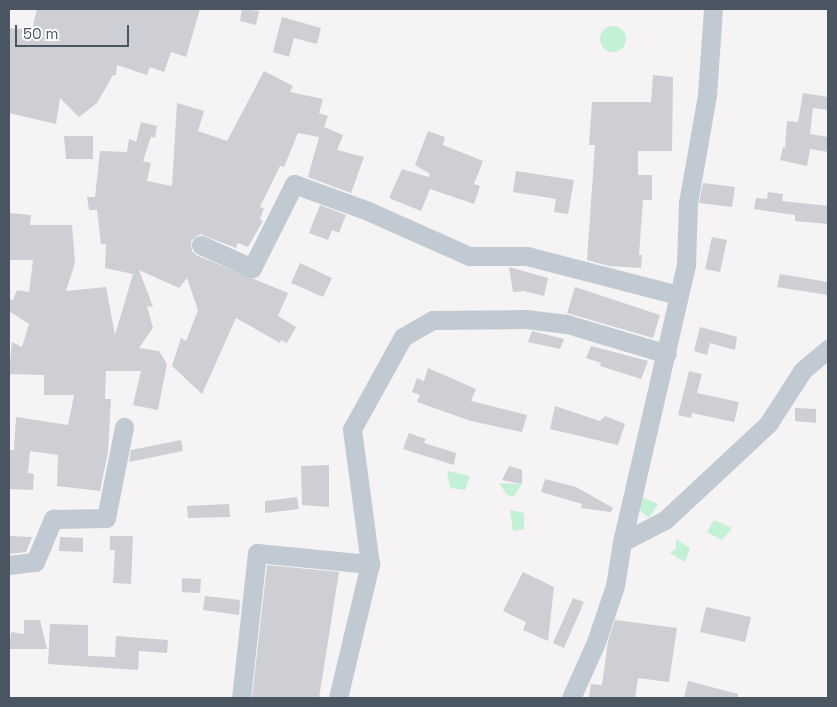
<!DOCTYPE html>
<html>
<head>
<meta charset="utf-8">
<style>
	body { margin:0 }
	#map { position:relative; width:837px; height:707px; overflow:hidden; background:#f5f3f3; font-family:"Space Grotesk",sans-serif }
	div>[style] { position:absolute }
	.green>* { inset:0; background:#c3f1d5 }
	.round { border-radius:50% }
	.building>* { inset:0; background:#cdcfd5 }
	.minor>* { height:19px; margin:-9.5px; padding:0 9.5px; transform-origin:9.5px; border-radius:9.5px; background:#c1cad2 }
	span { translate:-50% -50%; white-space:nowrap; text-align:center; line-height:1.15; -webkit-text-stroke:4.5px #fff; paint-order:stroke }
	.frame { position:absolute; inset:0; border:10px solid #4a5661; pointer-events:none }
	.scale { position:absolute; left:15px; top:25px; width:114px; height:22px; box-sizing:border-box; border:2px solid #4a5661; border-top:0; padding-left:6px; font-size:15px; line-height:18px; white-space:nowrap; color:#4a5661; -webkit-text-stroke:4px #fff; paint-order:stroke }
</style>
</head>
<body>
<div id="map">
	<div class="green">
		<i class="round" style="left:600px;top:26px;width:26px;height:26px"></i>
		<i style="clip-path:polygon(447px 471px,470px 476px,465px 490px,450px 488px)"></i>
		<i style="clip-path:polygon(499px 483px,522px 484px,514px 496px,507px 495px)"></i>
		<i style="clip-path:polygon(637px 495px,658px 504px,649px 518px,635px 506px)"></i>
		<i style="clip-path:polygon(510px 510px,524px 513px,524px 529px,513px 531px)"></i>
		<i style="clip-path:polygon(714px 520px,732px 528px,722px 540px,707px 532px)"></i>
		<i style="clip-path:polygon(676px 539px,690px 548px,685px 562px,670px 553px,676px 549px)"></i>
	</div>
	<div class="building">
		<i style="clip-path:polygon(37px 9px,200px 9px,186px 57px,171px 52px,164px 72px,150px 67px,147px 75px,117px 65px,116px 75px,113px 75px,97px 103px,79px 117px,60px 98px,56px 124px,9px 113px,9px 28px,32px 30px)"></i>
		<i style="clip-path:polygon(242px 9px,259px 11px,256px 25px,240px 21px)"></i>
		<i style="clip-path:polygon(282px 17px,321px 28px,317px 44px,294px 38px,289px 57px,273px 52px)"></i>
		<i style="clip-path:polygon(264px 71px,293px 86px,290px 92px,323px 99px,319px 113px,328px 116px,324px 127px,343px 135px,337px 150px,364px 157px,351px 193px,308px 177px,319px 137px,298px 133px,284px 167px,280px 166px,260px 207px,264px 208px,260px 219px,263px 221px,248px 247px,238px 243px,236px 248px,200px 234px,191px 241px,192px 251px,196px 255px,288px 293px,278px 316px,296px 327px,287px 343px,281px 340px,280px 343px,236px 318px,202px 394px,172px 366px,181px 338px,186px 341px,198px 310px,187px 278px,179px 288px,139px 270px,153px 307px,147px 306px,153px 328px,139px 348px,159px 351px,167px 364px,158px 410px,133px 405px,141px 371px,106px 371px,105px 399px,111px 399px,108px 452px,100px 491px,57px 486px,58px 455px,30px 451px,28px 473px,34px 474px,33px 490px,9px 489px,9px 450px,14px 450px,16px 417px,68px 425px,74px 395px,44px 395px,44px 375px,9px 374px,12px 342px,22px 347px,29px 324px,9px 311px,9px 299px,13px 300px,17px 290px,29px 292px,33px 260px,9px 260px,9px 213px,31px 215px,30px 225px,72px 225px,75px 263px,66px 291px,106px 287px,115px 335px,133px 274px,105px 268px,106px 244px,101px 244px,97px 210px,89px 210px,87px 197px,95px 197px,100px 151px,127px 152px,129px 139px,136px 142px,141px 122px,157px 126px,155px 138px,151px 137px,143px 161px,151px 163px,147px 181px,172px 186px,177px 103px,204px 111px,198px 131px,227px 141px)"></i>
		<i style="clip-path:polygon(653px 75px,673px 77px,672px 151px,638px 151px,638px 175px,652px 175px,652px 200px,643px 200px,639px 255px,642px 255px,641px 268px,609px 266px,587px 260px,595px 145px,589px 145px,592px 102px,651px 102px)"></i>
		<i style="clip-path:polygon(803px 93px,828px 97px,828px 110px,813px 108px,810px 134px,828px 137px,828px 152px,810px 149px,807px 166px,780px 160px,783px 147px,785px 148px,787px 121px,798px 122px)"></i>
		<i style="clip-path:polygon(428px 131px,445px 137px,443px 145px,483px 161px,474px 184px,480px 186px,474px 204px,430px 189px,421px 211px,389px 198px,402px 169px,428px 177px,430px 174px,415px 165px)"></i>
		<i style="clip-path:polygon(64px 136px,93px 136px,93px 159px,66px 159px)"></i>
		<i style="clip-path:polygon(516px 171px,574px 180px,568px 214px,554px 212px,556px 199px,513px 192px)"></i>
		<i style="clip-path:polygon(703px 183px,735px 187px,732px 207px,699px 203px)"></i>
		<i style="clip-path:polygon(768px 192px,783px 194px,782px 201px,828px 206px,828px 224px,795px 221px,795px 215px,754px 209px,756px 198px,767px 199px)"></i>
		<i style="clip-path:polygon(320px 205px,346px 215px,339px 233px,332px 230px,328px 240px,309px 233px)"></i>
		<i style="clip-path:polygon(712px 237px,727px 240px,720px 272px,705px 269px)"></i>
		<i style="clip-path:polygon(300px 263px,332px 278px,323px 297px,291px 283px)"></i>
		<i style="clip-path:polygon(509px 267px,548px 278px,544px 296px,524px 291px,513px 292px)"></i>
		<i style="clip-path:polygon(780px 274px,828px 282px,828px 295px,777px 287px)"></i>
		<i style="clip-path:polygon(575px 287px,660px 315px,653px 338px,567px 313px)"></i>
		<i style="clip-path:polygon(700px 327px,737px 337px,735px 350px,710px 343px,707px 355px,694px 351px)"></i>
		<i style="clip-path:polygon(532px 331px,564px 339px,560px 349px,528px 342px)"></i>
		<i style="clip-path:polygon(591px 346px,648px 361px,641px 379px,600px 366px,601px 363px,586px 358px)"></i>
		<i style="clip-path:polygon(428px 368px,476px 389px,471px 401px,527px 415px,522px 432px,471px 421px,417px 402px,420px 395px,412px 392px,417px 378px,424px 381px)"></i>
		<i style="clip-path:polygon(689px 371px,702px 374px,697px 393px,739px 402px,734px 422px,692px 413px,691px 418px,678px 415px)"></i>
		<i style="clip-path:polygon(555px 406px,600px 421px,605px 416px,625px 424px,618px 445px,550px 429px)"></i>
		<i style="clip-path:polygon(795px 408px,816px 409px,816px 423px,795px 421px)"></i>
		<i style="clip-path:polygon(409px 433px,426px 439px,424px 443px,456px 453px,454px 465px,403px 449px)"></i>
		<i style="clip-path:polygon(181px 440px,183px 451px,129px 462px,131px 450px)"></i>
		<i style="clip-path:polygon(329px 465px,329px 507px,302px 505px,301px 466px)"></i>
		<i style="clip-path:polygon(509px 466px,522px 470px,522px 484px,502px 480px)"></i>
		<i style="clip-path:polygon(545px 479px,576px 487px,613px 508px,611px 512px,581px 508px,582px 504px,541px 492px)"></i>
		<i style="clip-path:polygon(297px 497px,299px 509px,265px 513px,265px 501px)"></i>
		<i style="clip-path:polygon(229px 504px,230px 517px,188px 518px,187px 506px)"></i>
		<i style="clip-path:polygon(9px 536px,32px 537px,26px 552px,9px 554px)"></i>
		<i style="clip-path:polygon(110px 536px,133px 536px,131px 584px,113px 583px,115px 550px,110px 550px)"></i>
		<i style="clip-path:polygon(60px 537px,83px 538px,83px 552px,59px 551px)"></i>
		<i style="clip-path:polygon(267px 565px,339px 572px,319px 698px,252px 698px)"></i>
		<i style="clip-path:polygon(523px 572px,554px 587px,548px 641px,523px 630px,526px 622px,503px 611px)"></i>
		<i style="clip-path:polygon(182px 578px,201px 579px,200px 593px,182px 592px)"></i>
		<i style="clip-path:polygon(205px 596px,240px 600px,239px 615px,203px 610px)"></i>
		<i style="clip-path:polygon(573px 598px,584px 602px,564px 648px,553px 643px)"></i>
		<i style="clip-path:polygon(706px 607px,751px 617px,745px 642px,700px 632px)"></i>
		<i style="clip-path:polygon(24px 620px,40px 620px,47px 649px,9px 649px,11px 632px,24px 634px)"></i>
		<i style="clip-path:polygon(615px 620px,677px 628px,669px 682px,638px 678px,635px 698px,589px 698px,591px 684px,602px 685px,608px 641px)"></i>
		<i style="clip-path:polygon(50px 624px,88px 625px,88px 656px,115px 657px,116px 636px,168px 640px,167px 653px,139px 651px,138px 670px,48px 664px)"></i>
		<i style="clip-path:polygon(688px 681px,738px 694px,738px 698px,684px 698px)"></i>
	</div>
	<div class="minor">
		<i style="left:201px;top:245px;width:56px;rotate:24.3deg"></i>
		<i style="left:252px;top:268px;width:94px;rotate:-63.4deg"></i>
		<i style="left:294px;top:184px;width:79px;rotate:20deg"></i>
		<i style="left:368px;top:211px;width:111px;rotate:24deg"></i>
		<i style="left:469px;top:256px;width:58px"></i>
		<i style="left:527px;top:256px;width:156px;rotate:14.5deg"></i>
		<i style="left:622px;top:542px;width:48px;rotate:-27.1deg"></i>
		<i style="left:665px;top:520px;width:141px;rotate:-43deg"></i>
		<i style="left:768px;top:424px;width:64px;rotate:-57.1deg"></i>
		<i style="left:803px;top:370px;width:33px;rotate:-40deg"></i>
		<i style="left:9px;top:565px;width:26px;rotate:-7deg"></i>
		<i style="left:35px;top:562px;width:47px;rotate:-67.3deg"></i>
		<i style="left:53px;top:519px;width:53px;rotate:-1.1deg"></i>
		<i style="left:106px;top:518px;width:93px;rotate:-78.8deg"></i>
		<i style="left:241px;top:698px;width:146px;rotate:-83.7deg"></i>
		<i style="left:257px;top:553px;width:114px;rotate:5.6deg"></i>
		<i style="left:338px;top:698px;width:138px;rotate:-76.6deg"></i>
		<i style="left:370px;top:564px;width:136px;rotate:-97.6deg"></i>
		<i style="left:352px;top:429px;width:105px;rotate:-61deg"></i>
		<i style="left:403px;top:337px;width:34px;rotate:-30deg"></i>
		<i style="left:433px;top:320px;width:93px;rotate:-0.6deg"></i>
		<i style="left:526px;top:319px;width:41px;rotate:7deg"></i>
		<i style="left:567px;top:324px;width:104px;rotate:16.7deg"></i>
		<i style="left:571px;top:698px;width:61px;rotate:-65.9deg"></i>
		<i style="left:596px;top:642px;width:59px;rotate:-71.3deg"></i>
		<i style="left:615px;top:586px;width:45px;rotate:-81deg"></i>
		<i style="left:622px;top:542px;width:284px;rotate:-77deg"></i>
		<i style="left:686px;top:265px;width:62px;rotate:-88.2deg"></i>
		<i style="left:688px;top:203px;width:110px;rotate:-80deg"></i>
		<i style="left:707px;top:95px;width:86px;rotate:-86deg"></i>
	</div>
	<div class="frame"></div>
	<div class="scale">50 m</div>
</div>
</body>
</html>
